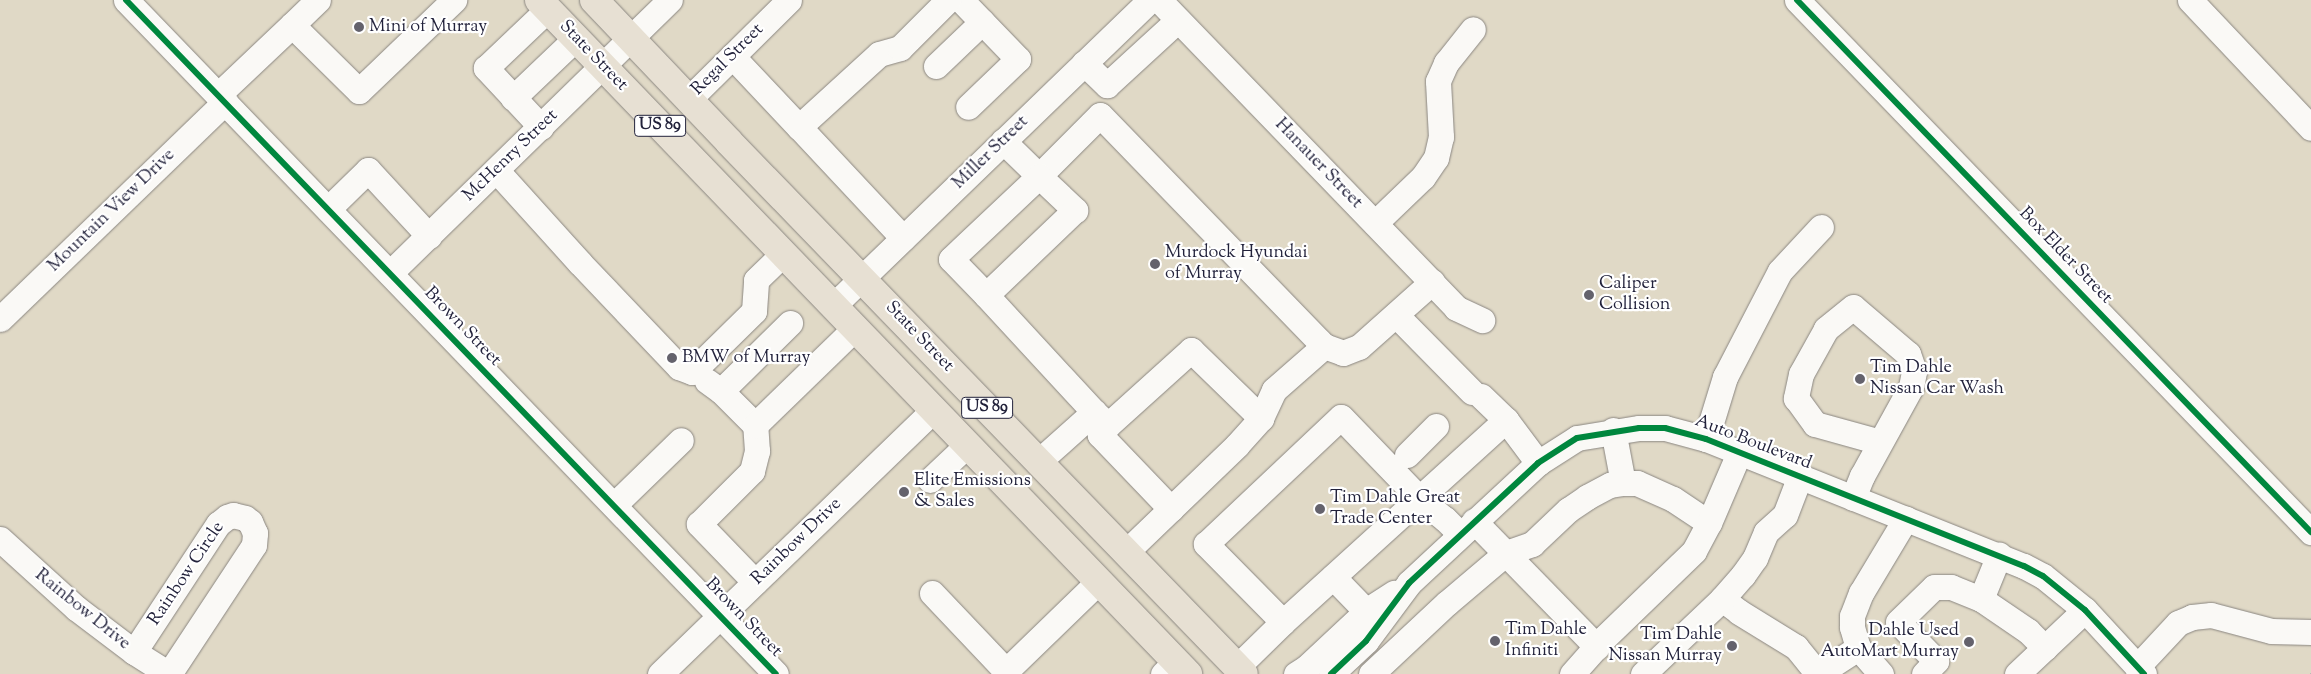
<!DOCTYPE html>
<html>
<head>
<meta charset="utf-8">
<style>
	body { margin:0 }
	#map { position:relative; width:2311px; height:674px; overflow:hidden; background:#e0d9c6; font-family:"Sorts Mill Goudy",serif }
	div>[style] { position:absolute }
	.path>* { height:3px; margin-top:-1.5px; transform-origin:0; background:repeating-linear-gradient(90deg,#bbbab8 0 1px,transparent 0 5px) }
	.roads { filter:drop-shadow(0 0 1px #8a8681) drop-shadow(0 0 1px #8a8681) }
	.minor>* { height:25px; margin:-12.5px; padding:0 12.5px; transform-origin:12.5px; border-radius:12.5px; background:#faf9f6 }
	.major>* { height:28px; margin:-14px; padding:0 14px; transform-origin:14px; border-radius:14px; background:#e7e0d3 }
	.cycleway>* { height:6px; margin:-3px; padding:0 3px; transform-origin:3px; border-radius:3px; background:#00873e }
	.dots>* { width:14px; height:14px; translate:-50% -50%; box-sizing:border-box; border:2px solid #fff; border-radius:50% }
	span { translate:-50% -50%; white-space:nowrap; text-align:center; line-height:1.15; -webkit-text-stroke:4.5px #fff; paint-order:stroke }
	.shield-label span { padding:1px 4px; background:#fff; border:1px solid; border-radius:4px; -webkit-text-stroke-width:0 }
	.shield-label { font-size:16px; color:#22223b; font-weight:700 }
	.poi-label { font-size:18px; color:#22223b }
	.left { translate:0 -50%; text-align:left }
	.right { translate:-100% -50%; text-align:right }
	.street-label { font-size:18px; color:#22223b }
</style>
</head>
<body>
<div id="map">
	<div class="path">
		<i style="left:2310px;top:674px;width:1px"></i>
	</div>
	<div class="roads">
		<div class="minor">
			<i style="left:126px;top:0;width:936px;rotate:46.04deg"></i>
			<i style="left:961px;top:0;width:82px;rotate:46deg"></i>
			<i style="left:1018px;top:59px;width:69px;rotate:136.2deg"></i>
			<i style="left:1159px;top:0;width:428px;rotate:46deg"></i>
			<i style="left:1456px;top:308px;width:29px;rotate:25deg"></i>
			<i style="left:1797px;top:0;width:740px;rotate:45.99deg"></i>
			<i style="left:2190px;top:0;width:176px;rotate:46.6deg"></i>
			<i style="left:292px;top:25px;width:36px;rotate:-44deg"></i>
			<i style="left:732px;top:56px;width:98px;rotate:46.7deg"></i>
			<i style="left:1084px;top:63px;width:32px;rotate:44deg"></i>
			<i style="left:1107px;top:85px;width:96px;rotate:-42.5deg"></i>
			<i style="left:936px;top:66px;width:64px;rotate:-43.7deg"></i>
			<i style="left:218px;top:95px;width:102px;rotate:-43.4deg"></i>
			<i style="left:292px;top:25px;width:94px;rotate:44.6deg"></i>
			<i style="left:359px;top:91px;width:132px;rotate:-43.8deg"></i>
			<i style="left:513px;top:98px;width:87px;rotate:-43.6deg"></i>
			<i style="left:688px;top:100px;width:142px;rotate:-44.7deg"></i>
			<i style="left:541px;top:127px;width:81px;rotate:-133deg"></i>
			<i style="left:486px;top:68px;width:86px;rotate:-43.6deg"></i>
			<i style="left:1003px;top:141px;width:50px;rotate:44.2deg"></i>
			<i style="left:1039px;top:176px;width:86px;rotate:-45deg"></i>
			<i style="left:1100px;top:115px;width:315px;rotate:45.9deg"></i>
			<i style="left:1319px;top:341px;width:7px;rotate:45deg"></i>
			<i style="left:1324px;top:346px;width:20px;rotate:20deg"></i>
			<i style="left:1343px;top:353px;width:17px;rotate:-21deg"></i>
			<i style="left:1359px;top:347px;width:98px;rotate:-41.7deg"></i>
			<i style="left:496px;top:170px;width:125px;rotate:47.9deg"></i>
			<i style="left:580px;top:263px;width:144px;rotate:46.4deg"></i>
			<i style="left:679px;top:367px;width:14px;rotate:21deg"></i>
			<i style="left:692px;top:372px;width:87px;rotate:-44.5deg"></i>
			<i style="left:754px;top:311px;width:31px;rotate:-86deg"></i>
			<i style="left:756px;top:280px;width:37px;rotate:-44deg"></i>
			<i style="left:328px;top:209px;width:56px;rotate:-44.3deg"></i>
			<i style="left:368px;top:170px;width:90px;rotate:47.3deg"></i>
			<i style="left:1375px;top:223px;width:66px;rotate:-43.8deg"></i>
			<i style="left:1423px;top:177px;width:23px;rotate:-56deg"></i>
			<i style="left:1436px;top:158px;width:22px;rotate:-77deg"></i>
			<i style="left:1441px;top:137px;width:56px;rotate:-93.1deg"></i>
			<i style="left:1438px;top:81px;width:20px;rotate:-66deg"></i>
			<i style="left:1446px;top:63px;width:43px;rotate:-51.5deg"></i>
			<i style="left:903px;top:238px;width:152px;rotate:-133.1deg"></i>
			<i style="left:799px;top:127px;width:108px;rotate:-42.4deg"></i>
			<i style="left:879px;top:54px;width:22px;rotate:-16deg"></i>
			<i style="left:900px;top:48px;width:68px;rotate:-45deg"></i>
			<i style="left:390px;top:273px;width:391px;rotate:-44.3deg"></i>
			<i style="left:986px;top:295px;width:50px;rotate:-134.2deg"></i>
			<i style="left:951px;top:259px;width:121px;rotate:-43.3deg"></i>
			<i style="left:1039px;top:176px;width:50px;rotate:43.4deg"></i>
			<i style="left:1075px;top:210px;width:123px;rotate:136.3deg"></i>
			<i style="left:986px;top:295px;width:159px;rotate:47.3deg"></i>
			<i style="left:833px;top:306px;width:441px;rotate:-44deg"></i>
			<i style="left:1396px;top:315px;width:108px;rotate:45.4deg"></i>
			<i style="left:0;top:319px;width:313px;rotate:-44deg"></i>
			<i style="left:707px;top:381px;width:17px;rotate:36deg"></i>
			<i style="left:721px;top:391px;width:48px;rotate:45deg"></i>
			<i style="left:721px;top:391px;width:97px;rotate:-44.6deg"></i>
			<i style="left:1481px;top:396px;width:35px;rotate:44deg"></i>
			<i style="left:1613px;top:430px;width:54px;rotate:79.3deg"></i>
			<i style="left:1623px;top:483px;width:14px"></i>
			<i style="left:1637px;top:483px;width:39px;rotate:24deg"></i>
			<i style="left:1673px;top:499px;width:43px;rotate:33.7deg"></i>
			<i style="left:1706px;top:439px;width:65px;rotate:-73deg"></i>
			<i style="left:1725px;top:377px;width:119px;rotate:-62.6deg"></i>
			<i style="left:1780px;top:271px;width:60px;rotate:-47deg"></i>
			<i style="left:1407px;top:455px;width:41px;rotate:-45deg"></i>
			<i style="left:1039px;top:461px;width:74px;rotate:-41.7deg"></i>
			<i style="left:1094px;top:412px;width:18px;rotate:43deg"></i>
			<i style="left:930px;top:480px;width:51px;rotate:-43.4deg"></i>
			<i style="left:1853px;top:498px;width:24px;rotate:-68deg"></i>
			<i style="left:1862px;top:476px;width:102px;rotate:-61.2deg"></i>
			<i style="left:1911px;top:387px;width:16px;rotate:-79deg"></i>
			<i style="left:1914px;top:371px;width:18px;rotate:-109deg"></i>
			<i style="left:1908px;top:354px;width:72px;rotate:-139.5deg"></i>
			<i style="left:1853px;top:307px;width:35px;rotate:141deg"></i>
			<i style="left:1826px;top:329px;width:51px;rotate:119.1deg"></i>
			<i style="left:1801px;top:374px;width:25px;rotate:102deg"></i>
			<i style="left:1796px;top:398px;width:32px;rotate:54deg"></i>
			<i style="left:1815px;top:424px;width:67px;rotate:15.5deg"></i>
			<i style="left:614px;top:505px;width:93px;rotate:-44.1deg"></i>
			<i style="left:1171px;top:509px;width:103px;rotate:-133.8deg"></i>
			<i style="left:1100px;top:435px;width:13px;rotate:-51deg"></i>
			<i style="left:1108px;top:425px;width:112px;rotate:-42.1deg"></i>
			<i style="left:1191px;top:350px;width:98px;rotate:44.2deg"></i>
			<i style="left:1261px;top:418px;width:31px;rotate:-65deg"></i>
			<i style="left:1274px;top:390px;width:67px;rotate:-41.3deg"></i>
			<i style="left:1474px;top:521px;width:176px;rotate:45.7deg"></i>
			<i style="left:0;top:539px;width:103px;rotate:42.2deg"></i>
			<i style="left:76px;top:608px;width:73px;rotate:37.2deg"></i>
			<i style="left:134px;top:652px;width:41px;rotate:32.2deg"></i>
			<i style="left:169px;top:674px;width:154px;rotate:-56.6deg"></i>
			<i style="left:254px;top:545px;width:12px;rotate:-85deg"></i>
			<i style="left:255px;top:533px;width:12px;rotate:-114deg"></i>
			<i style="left:250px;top:522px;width:6px;rotate:-141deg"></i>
			<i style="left:245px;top:518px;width:12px;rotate:-166deg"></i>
			<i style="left:233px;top:515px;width:6px;rotate:162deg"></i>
			<i style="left:227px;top:517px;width:11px;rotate:142deg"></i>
			<i style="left:218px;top:524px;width:153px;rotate:123.3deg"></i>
			<i style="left:1126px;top:552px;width:154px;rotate:-43.9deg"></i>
			<i style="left:1237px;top:445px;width:36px;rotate:-48deg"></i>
			<i style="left:1333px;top:577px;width:47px;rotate:45.9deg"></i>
			<i style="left:755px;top:582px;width:81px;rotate:-134deg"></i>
			<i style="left:699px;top:524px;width:75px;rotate:-45deg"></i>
			<i style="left:752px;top:471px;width:21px;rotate:-76deg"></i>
			<i style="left:757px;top:451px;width:26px;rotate:-94deg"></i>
			<i style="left:755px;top:425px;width:139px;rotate:-44.1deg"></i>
			<i style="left:932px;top:593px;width:108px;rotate:46.5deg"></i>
			<i style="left:1006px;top:671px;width:129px;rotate:-44.1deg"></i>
			<i style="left:1722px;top:599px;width:21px;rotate:37deg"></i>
			<i style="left:1739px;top:612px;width:67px;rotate:31.6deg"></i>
			<i style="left:1796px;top:647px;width:33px;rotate:51deg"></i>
			<i style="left:1981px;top:599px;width:57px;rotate:34.2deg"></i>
			<i style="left:2028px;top:631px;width:24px;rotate:45deg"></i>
			<i style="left:1283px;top:622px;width:110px;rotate:-134.6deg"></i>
			<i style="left:1206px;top:544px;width:185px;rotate:-43.3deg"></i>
			<i style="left:1341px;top:417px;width:114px;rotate:46.1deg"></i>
			<i style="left:1420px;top:499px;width:32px;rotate:39deg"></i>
			<i style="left:1445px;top:519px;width:21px;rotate:45deg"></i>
			<i style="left:1237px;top:667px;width:64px;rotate:-44.4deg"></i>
			<i style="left:1283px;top:622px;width:301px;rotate:-42.2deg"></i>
			<i style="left:1506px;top:420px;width:54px;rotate:53.3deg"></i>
			<i style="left:2137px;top:667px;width:60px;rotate:-47deg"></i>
			<i style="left:2178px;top:623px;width:15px;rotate:-23deg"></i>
			<i style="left:2192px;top:617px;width:19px;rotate:-6deg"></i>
			<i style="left:2211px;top:615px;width:62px;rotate:14.9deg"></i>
			<i style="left:2271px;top:631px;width:40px;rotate:1.4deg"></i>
			<i style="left:660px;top:674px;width:380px;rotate:-44deg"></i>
			<i style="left:1163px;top:674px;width:18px;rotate:-45deg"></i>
			<i style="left:1296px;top:674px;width:13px;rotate:-32deg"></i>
			<i style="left:1307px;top:667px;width:85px;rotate:-43.1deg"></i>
			<i style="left:1369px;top:609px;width:30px;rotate:-33deg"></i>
			<i style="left:1331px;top:674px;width:48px;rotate:-43.3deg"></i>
			<i style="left:1366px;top:641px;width:72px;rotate:-53.4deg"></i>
			<i style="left:1409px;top:583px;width:176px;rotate:-42.9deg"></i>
			<i style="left:1538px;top:463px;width:46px;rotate:-32.7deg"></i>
			<i style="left:1577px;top:438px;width:63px;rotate:-9.2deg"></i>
			<i style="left:1639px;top:428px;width:26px"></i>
			<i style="left:1665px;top:428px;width:42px;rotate:15deg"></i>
			<i style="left:1706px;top:439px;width:342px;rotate:21.8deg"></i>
			<i style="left:2024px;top:566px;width:21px;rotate:28deg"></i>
			<i style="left:2043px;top:576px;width:54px;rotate:39deg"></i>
			<i style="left:2085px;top:610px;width:87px;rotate:47.3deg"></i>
			<i style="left:1371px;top:674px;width:104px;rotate:-43.1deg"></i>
			<i style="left:1447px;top:603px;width:77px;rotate:-40.3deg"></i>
			<i style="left:1506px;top:553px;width:28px;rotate:-19deg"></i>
			<i style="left:1532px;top:544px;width:50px;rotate:-43.4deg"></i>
			<i style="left:1568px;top:510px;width:23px;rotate:-34deg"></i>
			<i style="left:1587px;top:497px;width:26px;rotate:-28deg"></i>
			<i style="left:1610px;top:485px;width:13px;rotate:-9deg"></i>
			<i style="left:1572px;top:674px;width:48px;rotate:-48.4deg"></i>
			<i style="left:1604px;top:638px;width:125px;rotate:-44deg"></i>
			<i style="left:1694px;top:551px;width:32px;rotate:-62deg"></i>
			<i style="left:1709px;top:523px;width:76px;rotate:-66.8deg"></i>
			<i style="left:1643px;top:674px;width:109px;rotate:-43.5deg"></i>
			<i style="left:1722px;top:599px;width:32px;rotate:-49deg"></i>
			<i style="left:1743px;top:575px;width:21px;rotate:-55deg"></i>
			<i style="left:1755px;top:558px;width:28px;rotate:-67deg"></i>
			<i style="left:1766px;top:532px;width:25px;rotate:-42deg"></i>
			<i style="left:1785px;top:515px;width:42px;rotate:-69deg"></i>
			<i style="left:1818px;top:674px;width:48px;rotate:-33deg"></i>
			<i style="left:1881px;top:674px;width:35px;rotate:-131deg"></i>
			<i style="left:1858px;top:648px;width:22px;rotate:-106deg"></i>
			<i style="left:1852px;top:627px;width:11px;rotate:-90deg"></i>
			<i style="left:1852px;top:616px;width:25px;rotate:-69deg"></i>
			<i style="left:1861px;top:593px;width:87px;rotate:-59deg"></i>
			<i style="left:1924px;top:674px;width:18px;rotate:-47deg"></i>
			<i style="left:1936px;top:661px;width:54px;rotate:-134.3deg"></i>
			<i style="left:1898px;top:622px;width:50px;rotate:-44.2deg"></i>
			<i style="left:1934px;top:587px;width:17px"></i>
			<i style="left:1951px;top:587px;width:32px;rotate:22deg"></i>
			<i style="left:1981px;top:599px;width:48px;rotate:-67.8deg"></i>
			<i style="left:2017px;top:674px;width:93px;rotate:-43.3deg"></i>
		</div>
		<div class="major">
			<i style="left:539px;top:0;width:936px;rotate:46.08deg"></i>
			<i style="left:594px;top:0;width:196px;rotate:46.4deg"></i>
			<i style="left:729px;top:142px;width:740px;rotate:45.93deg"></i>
		</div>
	</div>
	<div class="cycleway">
		<i style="left:126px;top:0;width:936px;rotate:46.04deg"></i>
		<i style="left:1797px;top:0;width:740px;rotate:45.99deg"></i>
		<i style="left:1331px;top:674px;width:48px;rotate:-43.3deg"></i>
		<i style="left:1366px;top:641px;width:72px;rotate:-53.4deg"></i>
		<i style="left:1409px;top:583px;width:176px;rotate:-42.9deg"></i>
		<i style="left:1538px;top:463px;width:46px;rotate:-32.7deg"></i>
		<i style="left:1577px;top:438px;width:63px;rotate:-9.2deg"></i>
		<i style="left:1639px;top:428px;width:26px"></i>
		<i style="left:1665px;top:428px;width:42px;rotate:15deg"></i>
		<i style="left:1706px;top:439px;width:342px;rotate:21.8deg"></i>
		<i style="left:2024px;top:566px;width:21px;rotate:28deg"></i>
		<i style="left:2043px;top:576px;width:54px;rotate:39deg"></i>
		<i style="left:2085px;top:610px;width:87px;rotate:47.3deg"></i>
	</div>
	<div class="dots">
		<i style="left:359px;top:27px;background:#64626c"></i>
		<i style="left:1155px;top:264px;background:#64626c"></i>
		<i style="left:1589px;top:295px;background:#64626c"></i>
		<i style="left:672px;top:358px;background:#64626c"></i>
		<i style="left:1860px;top:379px;background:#64626c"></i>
		<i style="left:904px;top:492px;background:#64626c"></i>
		<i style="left:1320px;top:509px;background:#64626c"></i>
		<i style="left:1495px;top:641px;background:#64626c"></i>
		<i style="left:1969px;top:642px;background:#64626c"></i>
		<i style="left:1732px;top:646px;background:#64626c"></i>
	</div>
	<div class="shield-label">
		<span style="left:660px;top:126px">US 89</span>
		<span style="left:987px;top:408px">US 89</span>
	</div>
	<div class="poi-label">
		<span class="left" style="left:369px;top:27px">Mini of Murray</span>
		<span class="left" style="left:1165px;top:264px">Murdock Hyundai<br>of Murray</span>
		<span class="left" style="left:1599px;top:295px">Caliper<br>Collision</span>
		<span class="left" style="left:682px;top:358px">BMW of Murray</span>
		<span class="left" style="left:1870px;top:379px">Tim Dahle<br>Nissan Car Wash</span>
		<span class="left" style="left:914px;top:492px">Elite Emissions<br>&amp; Sales</span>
		<span class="left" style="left:1330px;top:509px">Tim Dahle Great<br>Trade Center</span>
		<span class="left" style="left:1505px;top:641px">Tim Dahle<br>Infiniti</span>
		<span class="right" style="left:1959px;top:642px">Dahle Used<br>AutoMart Murray</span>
		<span class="right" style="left:1722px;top:646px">Tim Dahle<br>Nissan Murray</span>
	</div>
	<div class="street-label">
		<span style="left:593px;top:56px;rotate:46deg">State Street</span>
		<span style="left:728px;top:60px;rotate:-45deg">Regal Street</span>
		<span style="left:991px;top:153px;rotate:-44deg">Miller Street</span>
		<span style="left:511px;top:156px;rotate:-44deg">McHenry Street</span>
		<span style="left:1318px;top:164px;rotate:46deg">Hanauer Street</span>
		<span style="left:112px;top:211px;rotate:-44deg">Mountain View Drive</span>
		<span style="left:2065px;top:256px;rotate:46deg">Box Elder Street</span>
		<span style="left:462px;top:327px;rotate:46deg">Brown Street</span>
		<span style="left:919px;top:337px;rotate:46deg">State Street</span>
		<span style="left:1753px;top:443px;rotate:21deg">Auto Boulevard</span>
		<span style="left:797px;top:542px;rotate:-44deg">Rainbow Drive</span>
		<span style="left:187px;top:574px;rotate:-56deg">Rainbow Circle</span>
		<span style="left:82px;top:610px;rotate:39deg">Rainbow Drive</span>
		<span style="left:743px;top:618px;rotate:46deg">Brown Street</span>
	</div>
</div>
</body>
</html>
